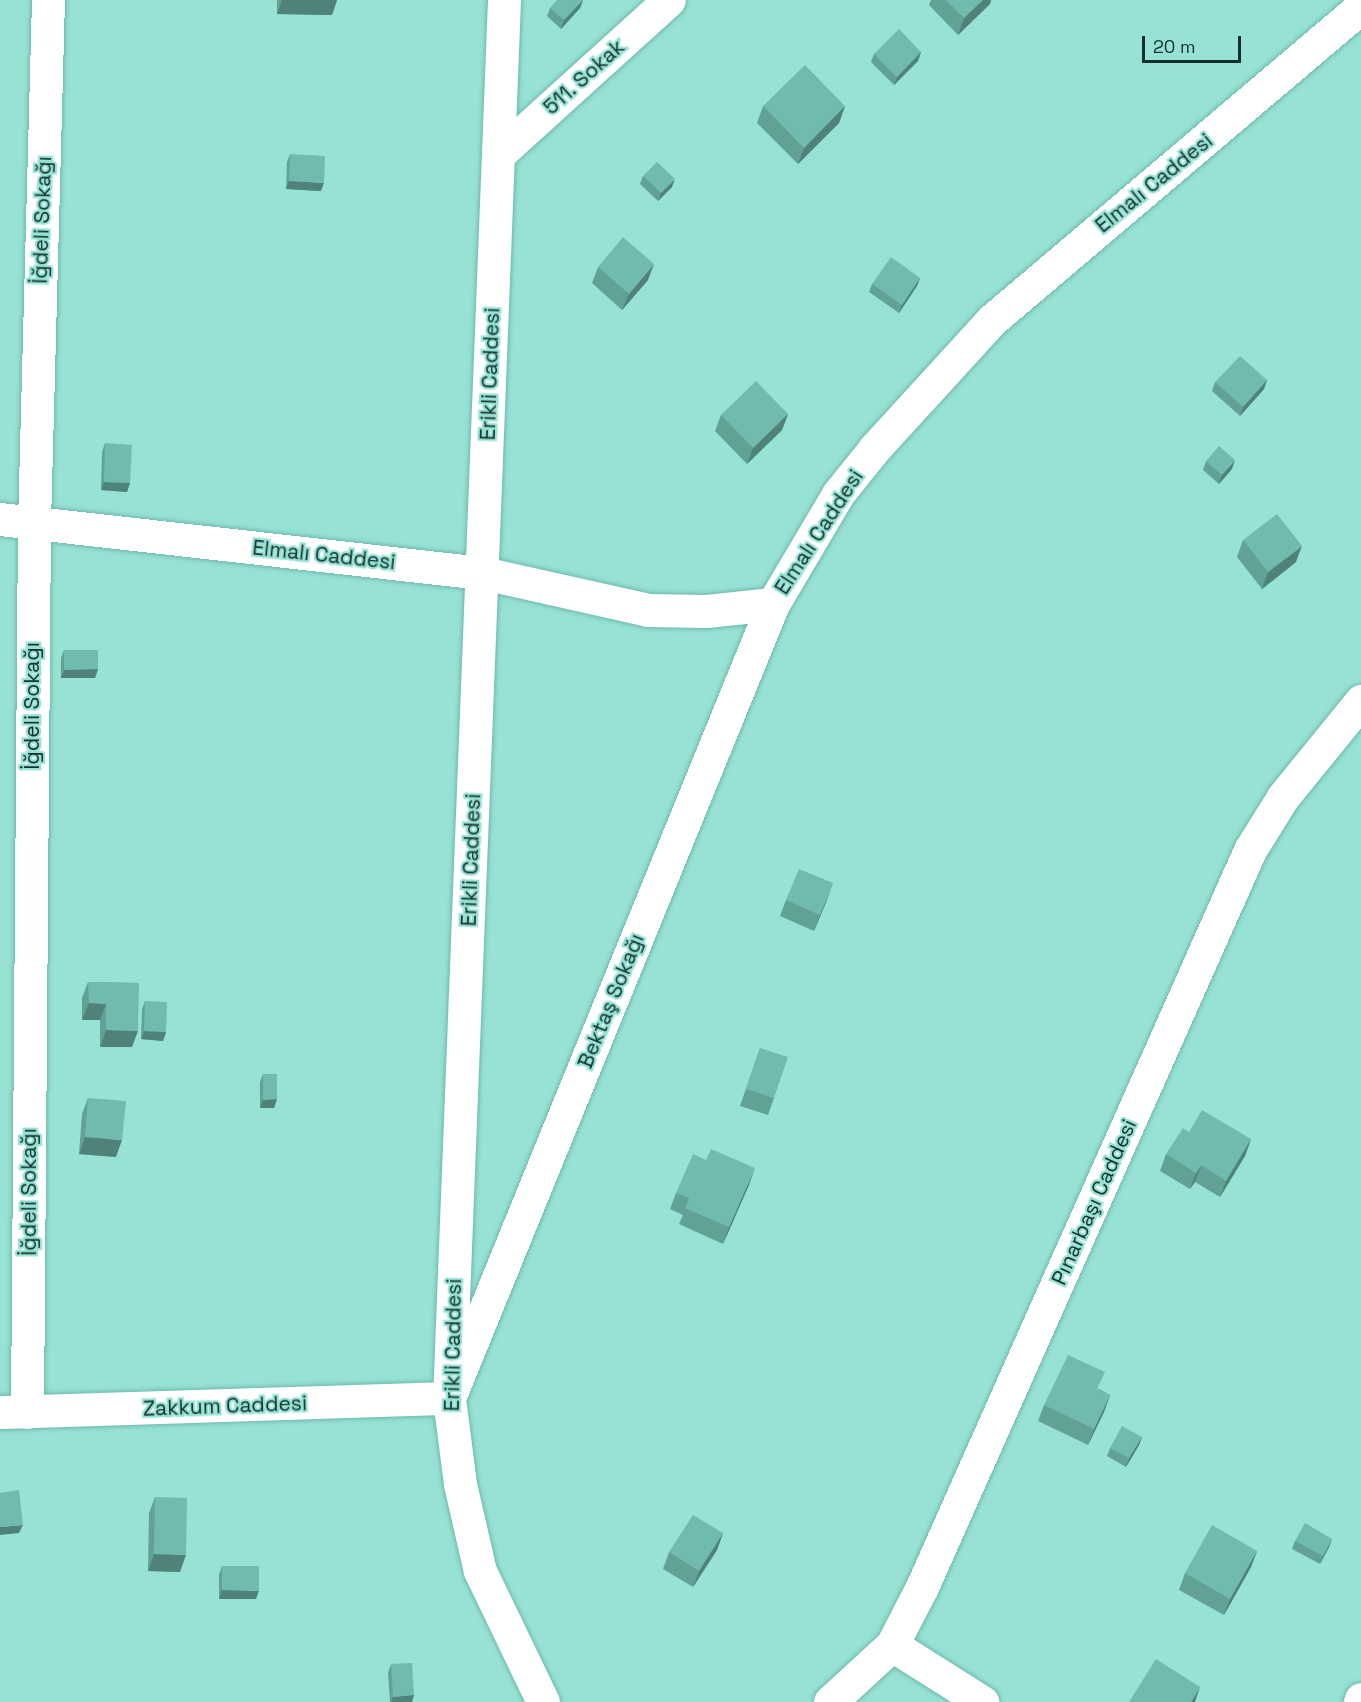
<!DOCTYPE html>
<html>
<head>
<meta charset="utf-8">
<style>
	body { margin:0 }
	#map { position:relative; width:1361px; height:1702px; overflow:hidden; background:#97e2d5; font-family:"Space Grotesk",sans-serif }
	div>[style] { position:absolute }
	.roads { filter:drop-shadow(0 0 2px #6fb9ad) drop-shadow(0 0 2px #6fb9ad) }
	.minor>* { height:33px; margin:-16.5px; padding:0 16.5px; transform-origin:16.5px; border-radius:16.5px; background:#fff }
	.wall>* { inset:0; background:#61a196 }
	.shaded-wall>* { inset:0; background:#4f837a }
	.building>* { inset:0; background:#71bbae }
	span { translate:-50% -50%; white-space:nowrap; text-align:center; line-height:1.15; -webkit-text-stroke:4.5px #97e2d5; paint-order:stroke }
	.street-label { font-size:21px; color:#12312c }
	.scale { position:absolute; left:1142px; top:36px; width:99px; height:27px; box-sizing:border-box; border:3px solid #12312c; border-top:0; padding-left:8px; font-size:18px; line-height:21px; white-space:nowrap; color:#12312c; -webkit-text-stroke:4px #97e2d5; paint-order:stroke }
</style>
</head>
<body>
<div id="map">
	<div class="roads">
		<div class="minor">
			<i style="left:504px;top:0;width:1399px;rotate:92.25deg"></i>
			<i style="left:449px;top:1398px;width:87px;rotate:82.7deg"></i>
			<i style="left:460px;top:1484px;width:89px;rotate:77.1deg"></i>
			<i style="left:480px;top:1571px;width:145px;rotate:64.3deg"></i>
			<i style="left:499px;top:154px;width:229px;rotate:-42.2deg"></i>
			<i style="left:0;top:519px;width:486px;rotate:6.4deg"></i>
			<i style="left:483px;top:573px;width:169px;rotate:12.6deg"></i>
			<i style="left:648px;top:610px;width:58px;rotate:1deg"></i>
			<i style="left:706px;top:611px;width:67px;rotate:-6deg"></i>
			<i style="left:773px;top:604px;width:128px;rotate:-59.4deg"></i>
			<i style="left:838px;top:494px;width:59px;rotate:-51.2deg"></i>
			<i style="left:875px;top:448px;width:173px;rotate:-47.6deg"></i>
			<i style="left:992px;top:320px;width:484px;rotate:-40.3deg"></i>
			<i style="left:0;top:1412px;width:449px;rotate:-1.8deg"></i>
			<i style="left:449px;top:1398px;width:858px;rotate:-67.8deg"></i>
			<i style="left:27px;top:1412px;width:889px;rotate:-89.55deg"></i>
			<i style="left:34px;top:523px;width:523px;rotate:-88.47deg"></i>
			<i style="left:892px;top:1645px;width:107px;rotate:32.3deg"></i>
			<i style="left:830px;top:1702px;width:84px;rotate:-42.6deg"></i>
			<i style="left:892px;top:1645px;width:65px;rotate:-62.7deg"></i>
			<i style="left:922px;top:1587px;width:807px;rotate:-66.01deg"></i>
			<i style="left:1250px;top:850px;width:62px;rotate:-58.1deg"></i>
			<i style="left:1283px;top:797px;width:124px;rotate:-50.9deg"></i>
			<i style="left:1360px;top:1702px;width:3px;rotate:-72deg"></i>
		</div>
	</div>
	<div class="wall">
		<i style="clip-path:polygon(277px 0,337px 0,332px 15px,277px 14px)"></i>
		<i style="clip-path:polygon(583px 0,580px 8px,561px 29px,547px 16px,550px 8px)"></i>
		<i style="clip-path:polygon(931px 0,991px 0,990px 4px,958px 35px,929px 5px)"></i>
		<i style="clip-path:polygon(921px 52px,918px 61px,894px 85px,871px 62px,874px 54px)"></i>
		<i style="clip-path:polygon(763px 106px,845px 106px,839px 123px,798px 164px,757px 123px)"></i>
		<i style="clip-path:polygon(290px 154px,321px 191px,286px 189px,287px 162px)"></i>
		<i style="clip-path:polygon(643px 176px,672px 187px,658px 201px,640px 184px)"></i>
		<i style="clip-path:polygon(598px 267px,648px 280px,622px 310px,592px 283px)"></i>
		<i style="clip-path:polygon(920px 278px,917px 286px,899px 313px,869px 292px,872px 284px)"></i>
		<i style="clip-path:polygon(1267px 380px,1264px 389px,1240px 416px,1212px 391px,1215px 382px)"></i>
		<i style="clip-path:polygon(788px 414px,782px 430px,747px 464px,715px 431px,721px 415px)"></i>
		<i style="clip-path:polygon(105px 443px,130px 483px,127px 492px,101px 490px,102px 452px)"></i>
		<i style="clip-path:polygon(1206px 461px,1232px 469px,1219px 484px,1203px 470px)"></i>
		<i style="clip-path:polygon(1243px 540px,1296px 562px,1262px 589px,1237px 557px)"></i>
		<i style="clip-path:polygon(64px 650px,98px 669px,95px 678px,61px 678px,61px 658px)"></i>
		<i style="clip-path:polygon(786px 900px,827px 900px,814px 931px,780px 916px)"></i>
		<i style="clip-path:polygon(88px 982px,139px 983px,132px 1047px,100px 1047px,100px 1020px,82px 1020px,82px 998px)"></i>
		<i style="clip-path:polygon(145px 1001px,166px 1032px,163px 1041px,141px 1039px,142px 1009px)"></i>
		<i style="clip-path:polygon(760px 1048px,774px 1098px,768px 1115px,740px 1106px)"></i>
		<i style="clip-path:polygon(263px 1074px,277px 1099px,274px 1108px,260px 1108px,260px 1082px)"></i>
		<i style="clip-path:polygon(88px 1098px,116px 1157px,79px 1154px,82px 1114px)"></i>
		<i style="clip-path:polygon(1251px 1139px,1245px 1156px,1220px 1197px,1195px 1182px,1190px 1189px,1160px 1171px,1166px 1154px)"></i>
		<i style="clip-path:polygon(749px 1185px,723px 1244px,679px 1224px,683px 1215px,670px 1209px,676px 1193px)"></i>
		<i style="clip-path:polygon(1099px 1389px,1110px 1395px,1104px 1412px,1088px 1445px,1038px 1421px,1044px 1405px)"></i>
		<i style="clip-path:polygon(1142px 1437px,1139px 1445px,1126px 1467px,1107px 1456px,1110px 1448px)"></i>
		<i style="clip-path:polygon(155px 1497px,180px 1572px,148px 1571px,149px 1513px)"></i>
		<i style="clip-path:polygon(723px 1533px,717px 1550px,693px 1587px,663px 1569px,669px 1552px)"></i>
		<i style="clip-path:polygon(1332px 1539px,1329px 1547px,1320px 1564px,1292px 1549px,1295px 1541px)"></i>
		<i style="clip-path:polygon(1257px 1551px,1251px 1567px,1224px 1615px,1179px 1590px,1185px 1573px)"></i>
		<i style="clip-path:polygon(222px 1566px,256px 1599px,219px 1599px,219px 1574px)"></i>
		<i style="clip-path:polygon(391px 1664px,414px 1695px,412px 1702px,390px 1702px,388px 1673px)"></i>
	</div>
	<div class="shaded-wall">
		<i style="clip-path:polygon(282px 0,337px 0,332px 15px,277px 14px)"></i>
		<i style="clip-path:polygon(583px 0,580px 8px,561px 29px,564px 20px)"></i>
		<i style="clip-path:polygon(983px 0,991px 0,990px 4px,958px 35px,964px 18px)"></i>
		<i style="clip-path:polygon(921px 52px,918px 61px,894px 85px,897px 77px)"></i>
		<i style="clip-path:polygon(845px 106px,839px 123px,798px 164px,804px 148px)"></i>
		<i style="clip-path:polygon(675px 179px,672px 187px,658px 201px,661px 193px)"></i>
		<i style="clip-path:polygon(289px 181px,324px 183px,321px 191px,286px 189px)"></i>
		<i style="clip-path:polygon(654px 264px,648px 280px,622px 310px,629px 294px)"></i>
		<i style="clip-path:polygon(920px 278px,917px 286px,899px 313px,902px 305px)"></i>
		<i style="clip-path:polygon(1267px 380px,1264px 389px,1240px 416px,1243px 407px)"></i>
		<i style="clip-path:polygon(788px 414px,782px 430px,747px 464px,753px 448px)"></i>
		<i style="clip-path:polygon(1235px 460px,1232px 469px,1219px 484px,1222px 475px)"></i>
		<i style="clip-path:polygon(104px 482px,130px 483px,127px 492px,101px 490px)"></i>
		<i style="clip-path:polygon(1302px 546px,1296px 562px,1262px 589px,1268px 572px)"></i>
		<i style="clip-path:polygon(98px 669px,95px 678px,61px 678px,64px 670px)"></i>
		<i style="clip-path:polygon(833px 883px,827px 900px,814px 931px,820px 915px)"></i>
		<i style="clip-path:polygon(89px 1003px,106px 1004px,100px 1020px,82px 1020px)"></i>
		<i style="clip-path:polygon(106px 1030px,138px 1031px,132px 1047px,100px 1047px)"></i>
		<i style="clip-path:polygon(144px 1031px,166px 1032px,163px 1041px,141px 1039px)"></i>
		<i style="clip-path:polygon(277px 1099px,274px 1108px,260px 1108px,263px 1100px)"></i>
		<i style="clip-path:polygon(85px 1137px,122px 1140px,116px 1157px,79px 1154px)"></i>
		<i style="clip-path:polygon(1251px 1139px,1245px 1156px,1220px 1197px,1226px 1181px)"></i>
		<i style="clip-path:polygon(1201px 1165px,1195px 1182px,1190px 1189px,1196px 1173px)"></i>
		<i style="clip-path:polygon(755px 1168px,749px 1185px,723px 1244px,729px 1227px)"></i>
		<i style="clip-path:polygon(1110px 1395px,1104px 1412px,1088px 1445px,1094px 1429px)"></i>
		<i style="clip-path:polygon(1142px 1437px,1139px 1445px,1126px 1467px,1129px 1458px)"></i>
		<i style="clip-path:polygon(23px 1525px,19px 1533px,0 1535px,0 1527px)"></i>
		<i style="clip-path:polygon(723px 1533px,717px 1550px,693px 1587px,699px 1571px)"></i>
		<i style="clip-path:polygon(1332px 1539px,1329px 1547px,1320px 1564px,1323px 1556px)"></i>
		<i style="clip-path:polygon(1257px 1551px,1251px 1567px,1224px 1615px,1230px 1599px)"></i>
		<i style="clip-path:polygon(154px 1554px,186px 1555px,180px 1572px,148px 1571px)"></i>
		<i style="clip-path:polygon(222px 1590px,259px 1591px,256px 1599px,219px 1599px)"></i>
		<i style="clip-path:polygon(1200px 1687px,1195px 1702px,1191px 1702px)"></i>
		<i style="clip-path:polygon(414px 1695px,412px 1702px,391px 1702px,393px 1697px)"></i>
	</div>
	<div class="building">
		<i style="clip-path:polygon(557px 0,583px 0,564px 20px,550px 8px)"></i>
		<i style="clip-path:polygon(946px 0,983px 0,964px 18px)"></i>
		<i style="clip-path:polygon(899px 29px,921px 52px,897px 77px,874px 54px)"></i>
		<i style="clip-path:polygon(805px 65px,845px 106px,804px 148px,763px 106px)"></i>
		<i style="clip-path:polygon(290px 154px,325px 156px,324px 183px,289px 181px)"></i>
		<i style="clip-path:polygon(657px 162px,675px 179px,661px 193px,643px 176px)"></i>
		<i style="clip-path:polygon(623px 237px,654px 264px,629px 294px,598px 267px)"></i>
		<i style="clip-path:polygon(891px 257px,920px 278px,902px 305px,872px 284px)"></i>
		<i style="clip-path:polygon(1240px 356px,1267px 380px,1243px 407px,1215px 382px)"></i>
		<i style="clip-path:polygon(756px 381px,788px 414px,753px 448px,721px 415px)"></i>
		<i style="clip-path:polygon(105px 443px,132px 445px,130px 483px,104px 482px)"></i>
		<i style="clip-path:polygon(1219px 446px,1235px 460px,1222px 475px,1206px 461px)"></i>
		<i style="clip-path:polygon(1277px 514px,1302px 546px,1268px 572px,1243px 540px)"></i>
		<i style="clip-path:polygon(64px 650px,98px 650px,98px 669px,64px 670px)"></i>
		<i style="clip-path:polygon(799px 869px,833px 883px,820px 915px,786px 900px)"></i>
		<i style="clip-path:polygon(88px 982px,139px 983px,138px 1031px,106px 1030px,106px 1004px,89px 1003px)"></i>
		<i style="clip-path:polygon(145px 1001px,167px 1002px,166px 1032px,144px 1031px)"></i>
		<i style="clip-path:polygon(760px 1048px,788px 1057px,774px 1098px,746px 1089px)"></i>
		<i style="clip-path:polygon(263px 1074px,277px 1074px,277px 1099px,263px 1100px)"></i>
		<i style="clip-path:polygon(88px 1098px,126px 1101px,122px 1140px,85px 1137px)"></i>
		<i style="clip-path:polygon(1202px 1110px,1251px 1139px,1226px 1181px,1201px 1165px,1196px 1173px,1166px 1154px,1183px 1128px,1189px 1132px)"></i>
		<i style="clip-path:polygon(711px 1149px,755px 1168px,729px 1227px,685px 1208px,689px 1198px,676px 1193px,693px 1154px,706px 1160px)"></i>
		<i style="clip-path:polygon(1068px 1355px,1105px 1372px,1097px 1389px,1110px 1395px,1094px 1429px,1044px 1405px)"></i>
		<i style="clip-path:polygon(1122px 1426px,1142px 1437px,1129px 1458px,1110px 1448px)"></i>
		<i style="clip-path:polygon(19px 1490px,23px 1525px,0 1527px,0 1493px)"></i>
		<i style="clip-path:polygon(155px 1497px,187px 1498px,186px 1555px,154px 1554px)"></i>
		<i style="clip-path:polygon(693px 1515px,723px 1533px,699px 1571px,669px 1552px)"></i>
		<i style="clip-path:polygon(1305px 1523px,1332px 1539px,1323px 1556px,1295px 1541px)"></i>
		<i style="clip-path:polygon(1212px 1525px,1257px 1551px,1230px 1599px,1185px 1573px)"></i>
		<i style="clip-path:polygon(222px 1566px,259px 1566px,259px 1591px,222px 1590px)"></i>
		<i style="clip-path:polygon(1156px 1659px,1200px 1687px,1191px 1702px,1129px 1702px)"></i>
		<i style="clip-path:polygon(412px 1663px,414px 1695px,393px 1697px,391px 1664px)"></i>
	</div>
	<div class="street-label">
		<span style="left:584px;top:77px;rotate:-42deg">511. Sokak</span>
		<span style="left:1154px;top:183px;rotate:-39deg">Elmalı Caddesi</span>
		<span style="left:42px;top:220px;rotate:-88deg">İğdeli Sokağı</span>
		<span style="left:490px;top:374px;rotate:-88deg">Erikli Caddesi</span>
		<span style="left:819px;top:532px;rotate:-57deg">Elmalı Caddesi</span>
		<span style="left:324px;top:555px;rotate:6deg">Elmalı Caddesi</span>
		<span style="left:32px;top:706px;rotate:-90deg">İğdeli Sokağı</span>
		<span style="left:471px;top:860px;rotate:-88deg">Erikli Caddesi</span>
		<span style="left:611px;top:1001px;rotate:-68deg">Bektaş Sokağı</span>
		<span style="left:29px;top:1192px;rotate:-90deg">İğdeli Sokağı</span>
		<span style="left:1094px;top:1202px;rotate:-66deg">Pınarbaşı Caddesi</span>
		<span style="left:453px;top:1345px;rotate:-89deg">Erikli Caddesi</span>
		<span style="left:225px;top:1406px;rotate:-2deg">Zakkum Caddesi</span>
	</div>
	<div class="scale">20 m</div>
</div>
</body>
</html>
